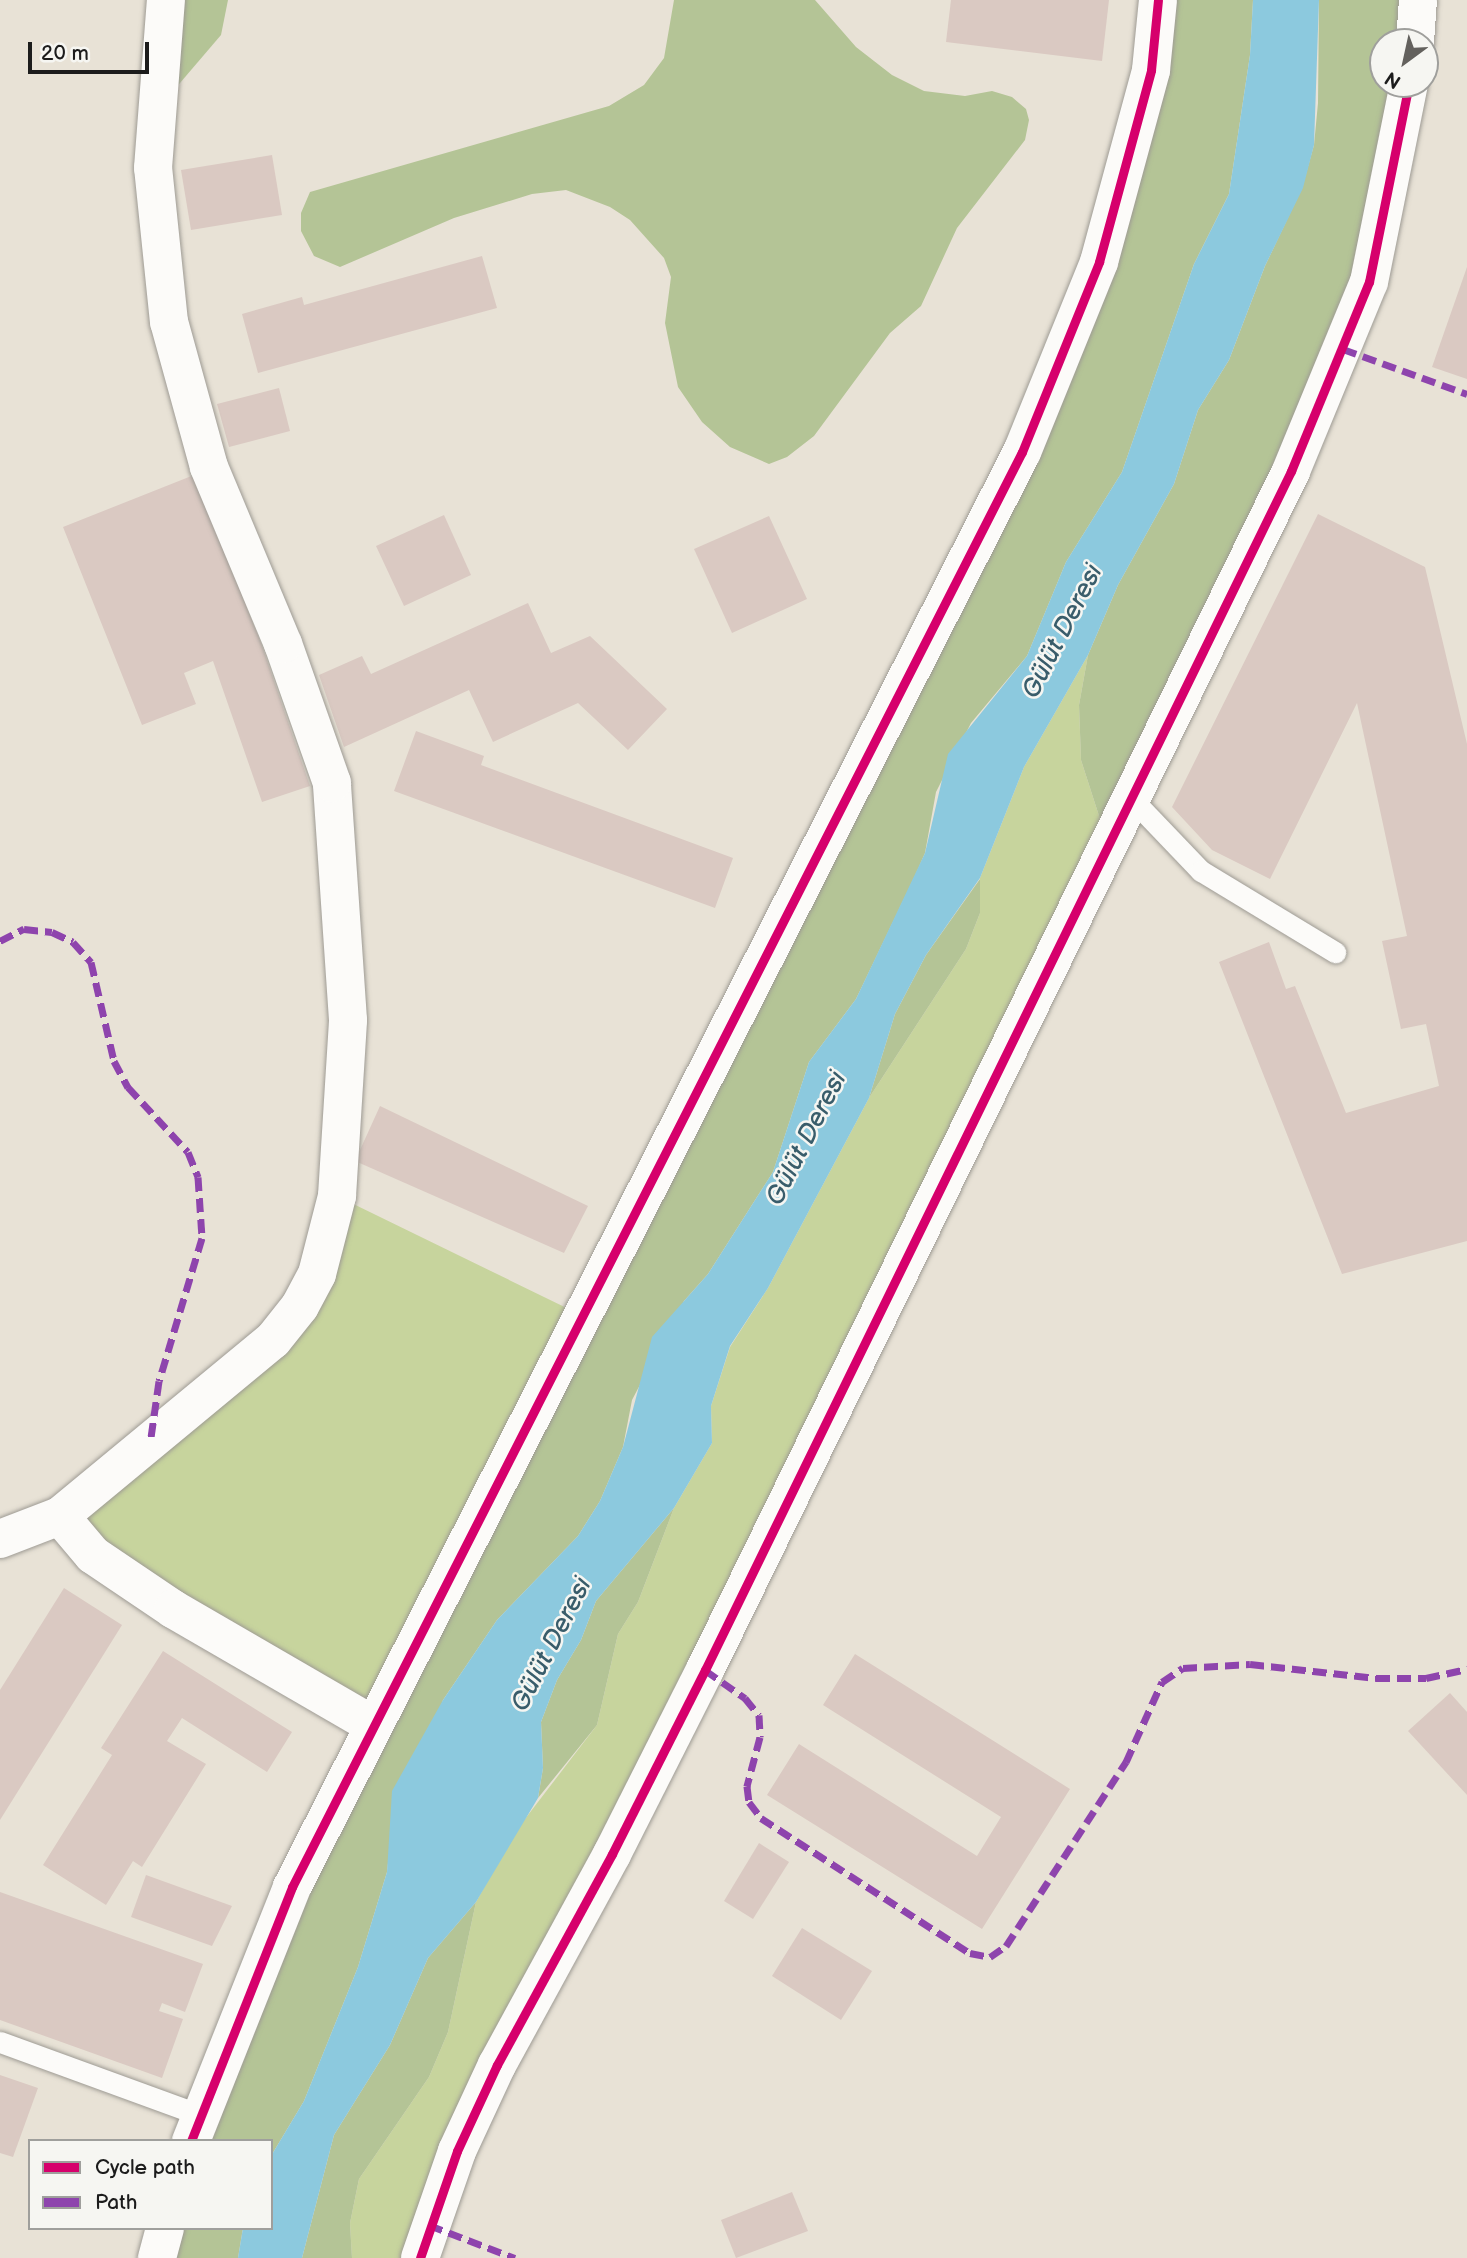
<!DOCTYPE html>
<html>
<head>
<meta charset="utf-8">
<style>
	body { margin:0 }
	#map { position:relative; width:1467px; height:2258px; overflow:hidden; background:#e8e2d6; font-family:"Balsamiq Sans",sans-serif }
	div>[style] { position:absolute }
	.green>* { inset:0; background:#c7d49d }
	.forest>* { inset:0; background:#b4c496 }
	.water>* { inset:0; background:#8cc9de }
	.building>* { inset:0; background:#dac9c2 }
	.roads { filter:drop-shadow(0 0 2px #9e9b94) drop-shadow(0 0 2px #9e9b94) }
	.service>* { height:21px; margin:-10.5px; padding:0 10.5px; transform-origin:10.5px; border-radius:10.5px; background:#fcfbf9 }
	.minor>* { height:38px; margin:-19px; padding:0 19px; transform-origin:19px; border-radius:19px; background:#fcfbf9 }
	.quiet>* { height:7px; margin-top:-3.5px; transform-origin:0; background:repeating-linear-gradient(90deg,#8e44ad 0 14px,transparent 0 21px) }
	.cycleway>* { height:9px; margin:-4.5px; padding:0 4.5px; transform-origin:4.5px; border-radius:4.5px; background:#d6006c }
	span { translate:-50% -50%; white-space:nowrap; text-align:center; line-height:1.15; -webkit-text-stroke:5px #f6f6f2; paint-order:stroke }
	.water-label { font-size:26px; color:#395d6b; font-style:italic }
	.legend { position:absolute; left:28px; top:2139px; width:245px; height:91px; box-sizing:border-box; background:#f6f6f2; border:2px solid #9f9f9c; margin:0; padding:9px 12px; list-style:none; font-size:21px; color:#1c1c1c }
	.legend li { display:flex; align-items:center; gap:14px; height:35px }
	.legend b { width:35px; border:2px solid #9f9f9c }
	.north { position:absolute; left:1369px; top:28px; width:70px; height:70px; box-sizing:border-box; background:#f6f6f2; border:2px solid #9f9f9c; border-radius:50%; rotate:213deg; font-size:19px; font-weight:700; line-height:28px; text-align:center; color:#1c1c1c }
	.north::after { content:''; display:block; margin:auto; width:24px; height:32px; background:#63615d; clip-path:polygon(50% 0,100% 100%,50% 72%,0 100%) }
	.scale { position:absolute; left:28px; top:42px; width:121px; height:32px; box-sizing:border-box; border:4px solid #1c1c1c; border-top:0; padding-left:9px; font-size:21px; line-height:24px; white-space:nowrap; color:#1c1c1c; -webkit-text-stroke:5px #f6f6f2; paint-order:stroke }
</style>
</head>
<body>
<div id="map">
	<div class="green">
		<i style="clip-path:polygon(1088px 655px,1079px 705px,1081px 760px,1110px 850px,420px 2258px,352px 2258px,350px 2223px,359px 2179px,429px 2077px,448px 2032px,476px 1902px,515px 1832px,597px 1725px,618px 1634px,638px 1602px,674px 1508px,712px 1443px,711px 1406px,730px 1347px,768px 1288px,869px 1098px,966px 949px,980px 913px,980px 878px,1024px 767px)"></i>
		<i style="clip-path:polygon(337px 1196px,581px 1315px,373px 1725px,60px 1516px,273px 1340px)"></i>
	</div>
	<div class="forest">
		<i style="clip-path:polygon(166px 0,228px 0,221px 35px,174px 90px)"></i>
		<i style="clip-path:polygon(674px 0,815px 0,856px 47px,892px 75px,924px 91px,965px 96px,992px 91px,1012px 97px,1026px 109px,1029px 120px,1025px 140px,957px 228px,921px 306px,890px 333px,814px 436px,787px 457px,769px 464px,730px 447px,702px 422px,678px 387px,665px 323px,671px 277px,664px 258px,630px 220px,610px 207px,566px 190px,532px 194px,454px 218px,340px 267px,314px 256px,301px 231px,301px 213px,310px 192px,609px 106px,644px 85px,664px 58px)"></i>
		<i style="clip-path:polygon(1158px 0,1253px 0,1250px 55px,1229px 194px,1194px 264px,1122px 472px,1066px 562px,1027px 656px,971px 723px,936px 792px,925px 853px,914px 878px,856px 999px,809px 1062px,773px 1172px,708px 1274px,684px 1301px,632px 1400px,623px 1447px,600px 1501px,578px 1536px,497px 1620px,443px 1700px,390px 1845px,387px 1872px,358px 1967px,304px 2101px,271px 2156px,271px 2141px,191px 2141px,292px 1887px,1100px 262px)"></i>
		<i style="clip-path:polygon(1319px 0,1418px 0,1415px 42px,1383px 42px,1383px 84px,1409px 84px,1380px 240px,1110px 850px,1081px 760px,1079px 705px,1088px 655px,1118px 585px,1174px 484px,1198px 410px,1229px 360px,1265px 266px,1302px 188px,1314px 145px,1318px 103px)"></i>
		<i style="clip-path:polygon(980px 879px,980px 913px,966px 949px,869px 1098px,895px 1014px,926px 955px)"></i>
		<i style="clip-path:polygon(674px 1508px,638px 1602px,618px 1634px,597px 1725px,538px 1798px,543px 1768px,541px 1722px,557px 1680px,581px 1640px,596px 1601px)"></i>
		<i style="clip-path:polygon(476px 1902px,448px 2032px,429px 2077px,359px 2179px,350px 2223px,352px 2258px,302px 2258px,334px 2135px,390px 2045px,428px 1958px)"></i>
		<i style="clip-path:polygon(165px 2228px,243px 2228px,238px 2258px,157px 2258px)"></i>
	</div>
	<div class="water">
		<i style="clip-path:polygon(1253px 0,1319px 0,1314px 145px,1303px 188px,1265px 266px,1229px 360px,1198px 410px,1174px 484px,1118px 585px,1088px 655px,1024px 767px,980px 878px,926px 955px,895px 1014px,869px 1098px,768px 1288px,730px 1346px,711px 1406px,712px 1443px,674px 1508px,596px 1601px,581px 1640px,557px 1680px,541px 1722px,543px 1768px,538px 1798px,476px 1902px,428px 1958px,390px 2045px,334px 2135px,302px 2258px,238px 2258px,243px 2228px,271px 2228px,271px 2156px,304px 2101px,358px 1967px,387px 1872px,392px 1791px,443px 1700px,497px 1620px,578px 1536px,600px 1501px,623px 1447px,652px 1337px,708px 1274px,773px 1172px,809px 1062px,856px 999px,925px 853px,948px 754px,1027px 656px,1066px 562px,1122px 472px,1194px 264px,1229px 194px,1250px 55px)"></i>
	</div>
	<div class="building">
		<i style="clip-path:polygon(951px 0,1109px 0,1102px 61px,946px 42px)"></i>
		<i style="clip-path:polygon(272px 155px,282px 215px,191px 230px,181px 170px)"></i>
		<i style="clip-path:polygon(482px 256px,497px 308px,258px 373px,242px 314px,302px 297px,304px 305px)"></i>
		<i style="clip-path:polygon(1467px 267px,1467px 379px,1432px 367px)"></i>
		<i style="clip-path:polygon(279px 388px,290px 431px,229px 447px,217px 404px)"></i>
		<i style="clip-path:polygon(194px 475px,261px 643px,310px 786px,262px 802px,213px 661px,184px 673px,196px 704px,142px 725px,63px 527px)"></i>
		<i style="clip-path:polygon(1318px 514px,1425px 567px,1467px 744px,1467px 1241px,1342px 1274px,1219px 962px,1269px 942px,1286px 989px,1295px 986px,1346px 1113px,1439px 1086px,1426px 1024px,1401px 1029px,1382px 941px,1407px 936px,1357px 703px,1270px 879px,1212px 850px,1172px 807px)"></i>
		<i style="clip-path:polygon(444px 515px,471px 575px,404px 606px,376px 546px)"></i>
		<i style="clip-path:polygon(769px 516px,807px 599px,732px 633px,694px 549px)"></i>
		<i style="clip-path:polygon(528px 603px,551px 653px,590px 636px,667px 709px,628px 750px,578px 703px,493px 742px,469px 690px,344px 747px,319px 675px,362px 656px,371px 674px)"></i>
		<i style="clip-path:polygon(416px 731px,484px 756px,481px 765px,733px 858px,715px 908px,394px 791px)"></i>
		<i style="clip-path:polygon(380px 1106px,588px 1206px,564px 1253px,355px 1161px)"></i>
		<i style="clip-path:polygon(64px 1588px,122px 1625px,0 1820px,0 1690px)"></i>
		<i style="clip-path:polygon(163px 1651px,292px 1732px,267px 1772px,182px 1718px,167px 1741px,206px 1764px,142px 1867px,133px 1861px,106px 1905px,43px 1865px,112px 1755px,101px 1748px)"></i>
		<i style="clip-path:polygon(855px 1654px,1070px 1789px,982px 1929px,767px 1795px,799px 1744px,977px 1856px,1001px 1817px,823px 1705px)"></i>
		<i style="clip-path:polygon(1450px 1693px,1467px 1712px,1467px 1795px,1408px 1731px)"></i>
		<i style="clip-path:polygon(759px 1843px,789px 1862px,753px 1919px,724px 1901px)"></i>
		<i style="clip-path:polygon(146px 1875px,232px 1906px,212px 1946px,131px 1917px)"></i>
		<i style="clip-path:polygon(0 1892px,203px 1964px,185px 2012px,162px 2003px,159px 2011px,183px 2019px,162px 2078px,0 2020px)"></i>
		<i style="clip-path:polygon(802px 1928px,872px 1971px,841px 2020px,772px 1976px)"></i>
		<i style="clip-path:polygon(0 2075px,38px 2088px,13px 2157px,0 2153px)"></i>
		<i style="clip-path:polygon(792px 2192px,808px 2231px,736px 2258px,721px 2220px)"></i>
	</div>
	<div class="roads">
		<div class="service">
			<i style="left:1134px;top:801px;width:97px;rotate:46.3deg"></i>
			<i style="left:1201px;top:871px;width:157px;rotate:31.2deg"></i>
			<i style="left:0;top:2042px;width:214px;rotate:20deg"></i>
		</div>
		<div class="minor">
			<i style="left:1415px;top:42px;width:42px;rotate:-85.9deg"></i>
			<i style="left:60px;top:1516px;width:51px;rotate:49.8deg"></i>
			<i style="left:93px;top:1555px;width:97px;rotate:34deg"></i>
			<i style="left:173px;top:1609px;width:231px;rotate:30.1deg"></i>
			<i style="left:0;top:1539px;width:64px;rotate:-21deg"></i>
			<i style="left:60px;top:1516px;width:276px;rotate:-39.6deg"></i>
			<i style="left:273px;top:1340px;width:43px;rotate:-51.5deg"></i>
			<i style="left:300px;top:1306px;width:36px;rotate:-62deg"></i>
			<i style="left:317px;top:1274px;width:81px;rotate:-75.6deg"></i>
			<i style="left:337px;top:1196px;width:176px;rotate:-86.4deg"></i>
			<i style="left:348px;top:1020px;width:238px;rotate:-93.9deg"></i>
			<i style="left:332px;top:783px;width:147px;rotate:-109.4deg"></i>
			<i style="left:283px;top:644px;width:192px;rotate:-112.7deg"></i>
			<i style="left:209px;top:467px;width:150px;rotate:-105.4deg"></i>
			<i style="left:169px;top:322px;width:155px;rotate:-95.9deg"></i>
			<i style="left:153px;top:168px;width:169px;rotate:-85.6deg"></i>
			<i style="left:191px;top:2141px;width:273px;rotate:-68.3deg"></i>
			<i style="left:292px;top:1887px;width:1610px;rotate:-63.04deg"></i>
			<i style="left:1022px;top:452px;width:205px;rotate:-67.9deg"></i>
			<i style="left:1099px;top:262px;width:199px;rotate:-74.8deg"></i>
			<i style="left:1151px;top:70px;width:70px;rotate:-84.3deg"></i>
			<i style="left:157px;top:2258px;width:31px;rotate:-75deg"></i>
			<i style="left:420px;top:2258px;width:113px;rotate:-70.9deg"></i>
			<i style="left:457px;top:2151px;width:95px;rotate:-65.1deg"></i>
			<i style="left:497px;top:2065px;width:240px;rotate:-61.4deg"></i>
			<i style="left:612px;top:1854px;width:206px;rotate:-63.2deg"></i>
			<i style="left:705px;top:1670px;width:1335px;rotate:-63.95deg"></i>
			<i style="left:1291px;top:471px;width:204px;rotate:-67.6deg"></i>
			<i style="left:1369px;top:282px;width:202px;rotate:-78.6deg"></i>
		</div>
	</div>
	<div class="quiet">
		<i style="left:1343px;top:349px;width:132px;rotate:19.9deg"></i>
		<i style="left:0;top:941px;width:27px;rotate:-27deg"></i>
		<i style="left:24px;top:929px;width:28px;rotate:6deg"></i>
		<i style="left:52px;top:932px;width:23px;rotate:25deg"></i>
		<i style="left:73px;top:942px;width:27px;rotate:48deg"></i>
		<i style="left:91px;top:962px;width:102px;rotate:76.9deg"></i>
		<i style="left:114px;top:1061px;width:30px;rotate:62deg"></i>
		<i style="left:128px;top:1087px;width:88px;rotate:47.3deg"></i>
		<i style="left:188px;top:1152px;width:27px;rotate:68deg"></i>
		<i style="left:198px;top:1177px;width:61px;rotate:86.2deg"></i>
		<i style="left:202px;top:1238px;width:149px;rotate:106.7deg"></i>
		<i style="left:159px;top:1381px;width:57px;rotate:98.1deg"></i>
		<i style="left:705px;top:1670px;width:49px;rotate:35deg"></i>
		<i style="left:745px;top:1698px;width:22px;rotate:51deg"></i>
		<i style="left:759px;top:1715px;width:22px;rotate:87deg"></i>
		<i style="left:760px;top:1737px;width:51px;rotate:104.9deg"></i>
		<i style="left:747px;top:1786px;width:16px;rotate:83deg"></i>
		<i style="left:749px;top:1802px;width:20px;rotate:53deg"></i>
		<i style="left:761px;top:1818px;width:249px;rotate:32.9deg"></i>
		<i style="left:970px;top:1953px;width:20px;rotate:11deg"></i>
		<i style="left:990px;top:1957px;width:19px;rotate:-35deg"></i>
		<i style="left:1006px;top:1946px;width:220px;rotate:-56.9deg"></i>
		<i style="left:1126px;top:1762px;width:88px;rotate:-65.8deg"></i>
		<i style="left:1162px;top:1682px;width:25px;rotate:-34deg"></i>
		<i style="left:1183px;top:1668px;width:67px;rotate:-3.4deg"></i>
		<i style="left:1250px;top:1664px;width:127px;rotate:6.3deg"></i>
		<i style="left:1376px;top:1678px;width:50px"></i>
		<i style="left:1426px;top:1678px;width:42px;rotate:-12.4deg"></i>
		<i style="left:429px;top:2225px;width:92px;rotate:21deg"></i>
	</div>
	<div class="cycleway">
		<i style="left:191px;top:2141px;width:273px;rotate:-68.3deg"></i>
		<i style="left:292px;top:1887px;width:1610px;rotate:-63.04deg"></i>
		<i style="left:1022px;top:452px;width:205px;rotate:-67.9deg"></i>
		<i style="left:1099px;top:262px;width:199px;rotate:-74.8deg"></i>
		<i style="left:1151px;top:70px;width:70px;rotate:-84.3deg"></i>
		<i style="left:420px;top:2258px;width:113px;rotate:-70.9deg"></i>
		<i style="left:457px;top:2151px;width:95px;rotate:-65.1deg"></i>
		<i style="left:497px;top:2065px;width:240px;rotate:-61.4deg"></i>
		<i style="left:612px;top:1854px;width:206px;rotate:-63.2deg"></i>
		<i style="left:705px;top:1670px;width:1335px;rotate:-63.95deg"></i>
		<i style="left:1291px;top:471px;width:204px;rotate:-67.6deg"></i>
		<i style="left:1369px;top:282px;width:202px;rotate:-78.6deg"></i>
	</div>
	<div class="water-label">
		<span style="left:1063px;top:632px;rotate:-63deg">Gülüt Deresi</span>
		<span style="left:807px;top:1139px;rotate:-63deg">Gülüt Deresi</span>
		<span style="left:552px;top:1645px;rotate:-63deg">Gülüt Deresi</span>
	</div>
	<ul class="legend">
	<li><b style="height:9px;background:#d6006c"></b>Cycle path</li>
	<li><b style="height:9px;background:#8e44ad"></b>Path</li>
	</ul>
	<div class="north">N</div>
	<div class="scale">20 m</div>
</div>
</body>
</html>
